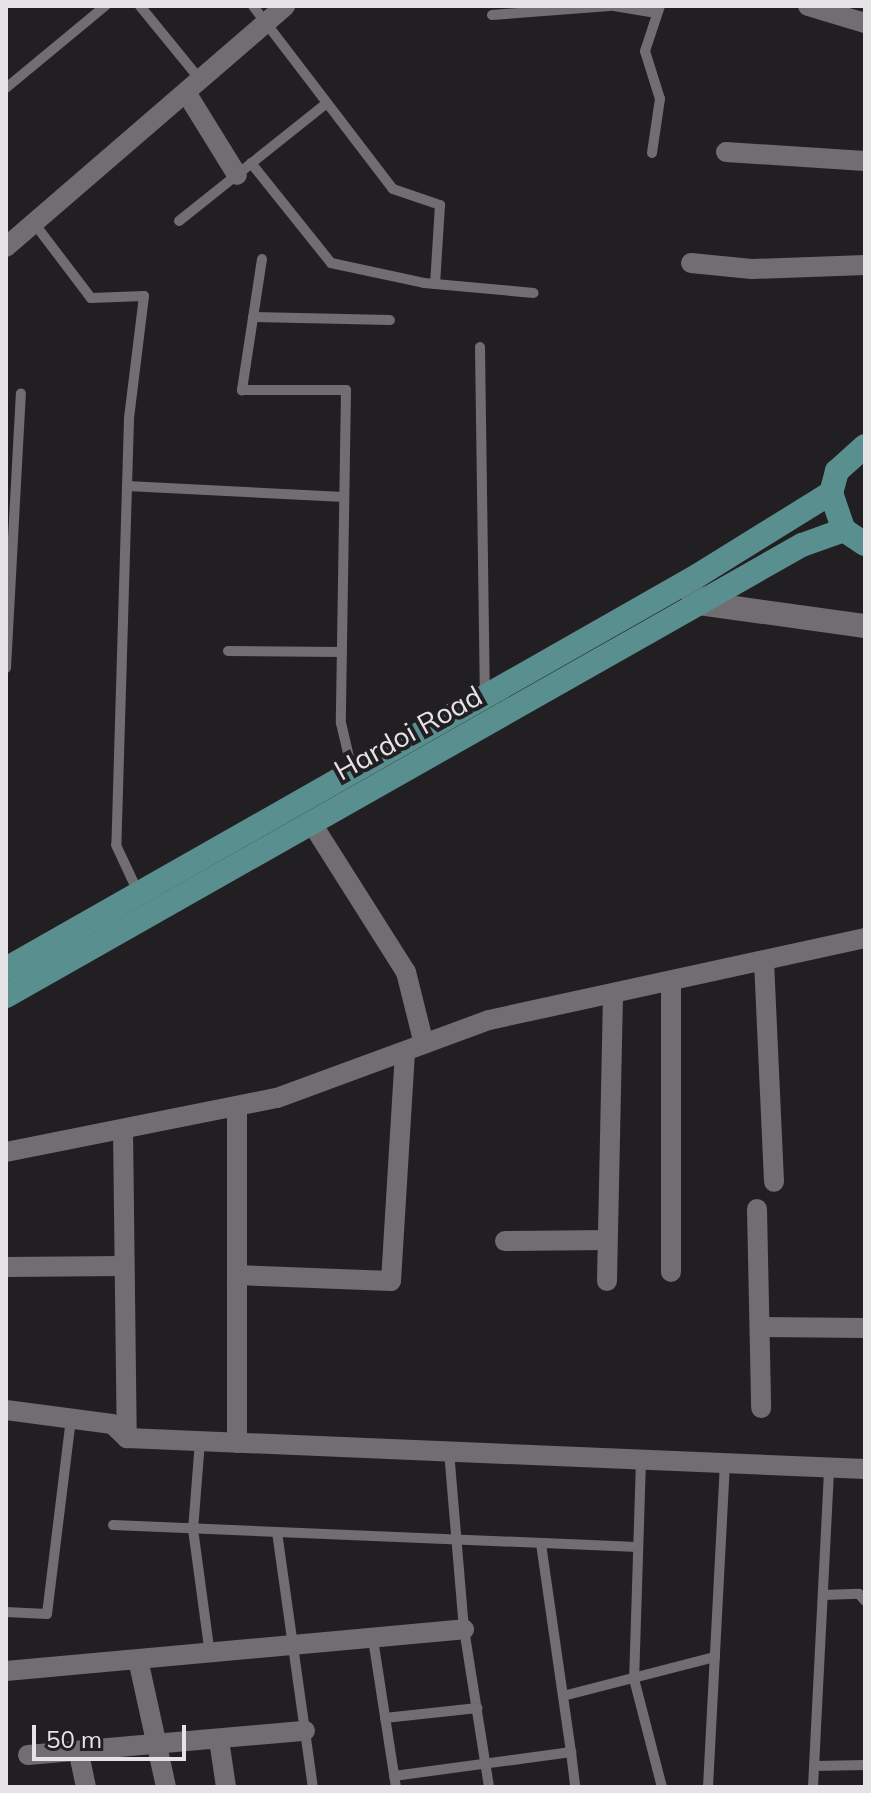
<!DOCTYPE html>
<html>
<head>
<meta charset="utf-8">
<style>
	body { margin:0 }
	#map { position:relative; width:871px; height:1793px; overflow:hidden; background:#221f22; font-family:Mulish,sans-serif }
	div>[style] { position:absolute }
	.lane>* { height:10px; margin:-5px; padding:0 5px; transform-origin:5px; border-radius:5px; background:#716d71 }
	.street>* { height:20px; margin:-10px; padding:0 10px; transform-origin:10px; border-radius:10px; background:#716d71 }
	.secondary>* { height:24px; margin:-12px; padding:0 12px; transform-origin:12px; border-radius:12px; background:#716d71 }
	.primary>* { height:24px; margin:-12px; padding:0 12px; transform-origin:12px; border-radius:12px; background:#5a8f90 }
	span { translate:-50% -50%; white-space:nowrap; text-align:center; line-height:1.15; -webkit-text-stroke:8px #221f22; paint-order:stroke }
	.street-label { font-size:28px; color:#e5e3e5 }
	.frame { position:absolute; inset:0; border:8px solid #e5e3e5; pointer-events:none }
	.scale { position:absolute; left:32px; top:1725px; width:154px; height:36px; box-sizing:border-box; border:4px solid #e5e3e5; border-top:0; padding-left:10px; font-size:24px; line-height:28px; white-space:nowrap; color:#e5e3e5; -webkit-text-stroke:6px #221f22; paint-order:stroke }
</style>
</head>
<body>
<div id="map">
	<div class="lane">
		<i style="left:140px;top:6px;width:98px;rotate:50.8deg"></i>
		<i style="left:253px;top:6px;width:230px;rotate:52.6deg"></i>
		<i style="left:393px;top:189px;width:50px;rotate:18.8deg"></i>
		<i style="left:440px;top:205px;width:79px;rotate:93.6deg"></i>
		<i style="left:614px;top:6px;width:43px;rotate:9.5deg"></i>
		<i style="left:492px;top:15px;width:118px;rotate:-4.4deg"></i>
		<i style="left:6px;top:88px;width:129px;rotate:-39.6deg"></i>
		<i style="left:652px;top:153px;width:55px;rotate:-81.6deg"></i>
		<i style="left:660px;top:99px;width:50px;rotate:-107.4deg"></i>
		<i style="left:645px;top:51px;width:47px;rotate:-71.6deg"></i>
		<i style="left:251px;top:163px;width:128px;rotate:51.3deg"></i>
		<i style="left:331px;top:263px;width:95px;rotate:12.1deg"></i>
		<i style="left:424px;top:283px;width:110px;rotate:5.2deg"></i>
		<i style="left:179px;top:221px;width:189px;rotate:-38.6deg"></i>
		<i style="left:34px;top:223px;width:94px;rotate:52.8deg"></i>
		<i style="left:91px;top:298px;width:53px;rotate:-2.2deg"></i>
		<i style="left:144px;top:296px;width:124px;rotate:97deg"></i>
		<i style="left:129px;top:419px;width:426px;rotate:91.7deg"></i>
		<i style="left:116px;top:845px;width:52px;rotate:64.9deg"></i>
		<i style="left:262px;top:259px;width:133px;rotate:98.7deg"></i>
		<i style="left:242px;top:390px;width:104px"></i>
		<i style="left:346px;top:390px;width:333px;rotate:90.9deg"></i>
		<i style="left:341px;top:723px;width:48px;rotate:76.8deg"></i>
		<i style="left:253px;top:317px;width:137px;rotate:1.3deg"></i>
		<i style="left:480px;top:347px;width:348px;rotate:89.2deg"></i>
		<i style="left:127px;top:486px;width:217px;rotate:2.9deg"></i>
		<i style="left:228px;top:651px;width:114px;rotate:0.5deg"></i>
		<i style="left:6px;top:668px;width:275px;rotate:-86.9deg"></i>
		<i style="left:200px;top:1441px;width:88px;rotate:94.5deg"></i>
		<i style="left:193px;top:1529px;width:126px;rotate:82.3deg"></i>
		<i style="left:449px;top:1451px;width:179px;rotate:85.2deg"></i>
		<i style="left:464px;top:1629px;width:160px;rotate:81deg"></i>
		<i style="left:641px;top:1460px;width:219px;rotate:91.8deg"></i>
		<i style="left:634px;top:1679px;width:112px;rotate:75.5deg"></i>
		<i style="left:113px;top:1525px;width:525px;rotate:2.4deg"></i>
		<i style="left:277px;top:1532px;width:258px;rotate:82deg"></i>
		<i style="left:823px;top:1595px;width:36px;rotate:-2deg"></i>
		<i style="left:859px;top:1594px;width:9px;rotate:49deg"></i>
		<i style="left:6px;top:1612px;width:41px;rotate:2.8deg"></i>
		<i style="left:47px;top:1614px;width:196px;rotate:-83deg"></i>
		<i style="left:373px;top:1639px;width:150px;rotate:81.2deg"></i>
		<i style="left:563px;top:1696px;width:157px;rotate:-14.4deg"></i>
		<i style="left:385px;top:1718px;width:93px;rotate:-6.2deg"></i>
		<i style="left:571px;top:1752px;width:35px;rotate:83deg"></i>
		<i style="left:814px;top:1766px;width:51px;rotate:-1.1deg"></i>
		<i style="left:394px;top:1776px;width:179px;rotate:-7.7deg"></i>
		<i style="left:571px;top:1752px;width:211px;rotate:-98.2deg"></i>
		<i style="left:708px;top:1787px;width:324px;rotate:-87deg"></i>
		<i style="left:813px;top:1787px;width:320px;rotate:-87.1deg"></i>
	</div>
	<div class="street">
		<i style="left:808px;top:6px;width:59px;rotate:16.6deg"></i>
		<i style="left:187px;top:94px;width:95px;rotate:58.3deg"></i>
		<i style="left:726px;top:152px;width:139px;rotate:3.7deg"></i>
		<i style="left:6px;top:247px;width:369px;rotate:-40.8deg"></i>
		<i style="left:691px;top:263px;width:61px;rotate:5.6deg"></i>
		<i style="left:752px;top:269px;width:113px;rotate:-2deg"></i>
		<i style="left:311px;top:822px;width:178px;rotate:57.7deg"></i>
		<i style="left:406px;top:972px;width:74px;rotate:76deg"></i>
		<i style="left:764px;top:961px;width:221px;rotate:87.4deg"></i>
		<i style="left:237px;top:1106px;width:337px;rotate:90deg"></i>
		<i style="left:123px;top:1129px;width:309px;rotate:89.3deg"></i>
		<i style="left:6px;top:1152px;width:276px;rotate:-11.3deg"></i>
		<i style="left:277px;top:1098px;width:226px;rotate:-20.2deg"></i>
		<i style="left:489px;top:1020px;width:385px;rotate:-12.3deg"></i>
		<i style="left:757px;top:1209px;width:199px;rotate:88.8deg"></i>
		<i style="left:505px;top:1241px;width:102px;rotate:-0.6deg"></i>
		<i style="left:6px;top:1267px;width:118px;rotate:-0.5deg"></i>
		<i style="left:671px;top:1272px;width:291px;rotate:-90deg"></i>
		<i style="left:237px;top:1275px;width:154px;rotate:2.2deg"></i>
		<i style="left:391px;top:1281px;width:230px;rotate:-86.5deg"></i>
		<i style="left:607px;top:1281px;width:287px;rotate:-88.8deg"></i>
		<i style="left:761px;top:1327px;width:104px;rotate:0.6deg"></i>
		<i style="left:6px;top:1410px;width:107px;rotate:7.5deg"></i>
		<i style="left:112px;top:1424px;width:21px;rotate:43deg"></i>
		<i style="left:127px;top:1438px;width:739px;rotate:2.41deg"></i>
		<i style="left:139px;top:1664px;width:126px;rotate:77.6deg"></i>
		<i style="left:6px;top:1671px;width:460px;rotate:-5.2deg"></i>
		<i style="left:219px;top:1740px;width:48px;rotate:81.5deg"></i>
		<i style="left:79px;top:1754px;width:34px;rotate:78deg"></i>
		<i style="left:28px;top:1755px;width:278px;rotate:-5deg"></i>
	</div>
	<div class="secondary">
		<i style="left:693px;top:594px;width:11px;rotate:56deg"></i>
		<i style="left:699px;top:603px;width:168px;rotate:7.9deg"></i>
	</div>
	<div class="primary">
		<i style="left:865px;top:446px;width:38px;rotate:138deg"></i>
		<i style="left:837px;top:471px;width:23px;rotate:105deg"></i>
		<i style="left:831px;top:493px;width:39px;rotate:71deg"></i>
		<i style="left:844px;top:530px;width:25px;rotate:34deg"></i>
		<i style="left:6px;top:969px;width:795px;rotate:-29.63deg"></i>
		<i style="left:697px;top:576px;width:158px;rotate:-31.8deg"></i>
		<i style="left:6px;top:996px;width:915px;rotate:-29.54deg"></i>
		<i style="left:802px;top:545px;width:45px;rotate:-19.7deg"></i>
	</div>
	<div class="street-label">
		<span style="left:408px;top:733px;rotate:-29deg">Hardoi Road</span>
	</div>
	<div class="frame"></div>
	<div class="scale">50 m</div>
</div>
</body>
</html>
